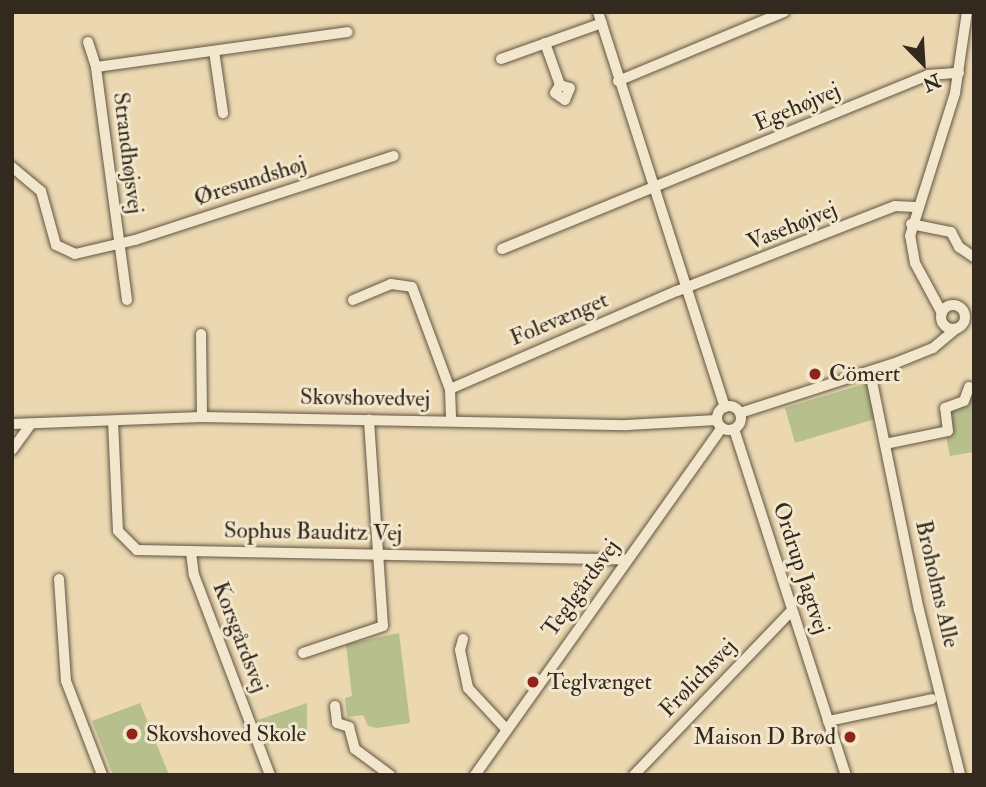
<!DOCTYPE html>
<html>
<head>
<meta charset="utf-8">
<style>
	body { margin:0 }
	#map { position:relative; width:986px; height:787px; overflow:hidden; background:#ebd8b1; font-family:"IM FELL Double Pica",serif }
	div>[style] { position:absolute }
	.green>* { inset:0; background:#b7bf8c }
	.roads { filter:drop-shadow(0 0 2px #615543) drop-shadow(0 0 2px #615543) }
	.minor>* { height:10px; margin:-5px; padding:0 5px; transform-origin:5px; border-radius:5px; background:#f2e6cc }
	.minor>.ring { margin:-5px; padding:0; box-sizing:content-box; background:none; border:10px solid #f2e6cc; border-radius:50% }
	.dots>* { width:19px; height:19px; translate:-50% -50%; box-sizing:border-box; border:4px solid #f2e6cc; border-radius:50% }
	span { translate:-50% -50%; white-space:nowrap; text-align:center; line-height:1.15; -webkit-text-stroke:6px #f2e6cc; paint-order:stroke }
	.street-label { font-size:23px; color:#33291e }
	.poi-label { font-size:23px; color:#33291e }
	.left { translate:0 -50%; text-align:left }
	.right { translate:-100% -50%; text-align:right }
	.frame { position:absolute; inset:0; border:14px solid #33291e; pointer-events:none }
	.north { position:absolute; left:888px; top:28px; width:70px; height:70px; -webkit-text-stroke:5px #f2e6cc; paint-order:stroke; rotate:156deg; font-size:19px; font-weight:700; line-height:28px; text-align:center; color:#33291e }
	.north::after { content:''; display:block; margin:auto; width:24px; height:32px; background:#33291e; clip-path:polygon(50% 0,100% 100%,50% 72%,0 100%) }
</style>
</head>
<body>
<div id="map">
	<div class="green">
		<i style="clip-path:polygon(867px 383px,875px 419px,795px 443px,785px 408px)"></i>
		<i style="clip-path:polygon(974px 390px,974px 452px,950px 456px,940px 406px,964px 400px,963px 392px)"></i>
		<i style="clip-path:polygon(399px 633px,410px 723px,377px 728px,368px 726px,363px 715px,347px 717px,345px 698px,352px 696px,346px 644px)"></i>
		<i style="clip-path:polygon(140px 703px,169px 775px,113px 775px,92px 721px)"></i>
		<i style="clip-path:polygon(307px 703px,307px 730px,268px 745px,258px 720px)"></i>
	</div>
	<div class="roads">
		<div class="minor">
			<i style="left:598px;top:12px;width:415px;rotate:72.2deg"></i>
			<i style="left:88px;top:42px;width:26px;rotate:72deg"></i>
			<i style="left:545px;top:43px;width:45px;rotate:70.3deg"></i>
			<i style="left:560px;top:85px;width:10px;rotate:17deg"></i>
			<i style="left:570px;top:88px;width:13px;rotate:113deg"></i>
			<i style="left:565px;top:100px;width:12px;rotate:-145deg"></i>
			<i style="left:555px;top:93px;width:9px;rotate:-58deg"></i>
			<i style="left:214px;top:51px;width:63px;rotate:81.7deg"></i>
			<i style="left:501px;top:59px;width:107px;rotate:-19.6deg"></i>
			<i style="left:618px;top:81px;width:180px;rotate:-22.6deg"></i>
			<i style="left:12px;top:167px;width:38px;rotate:40deg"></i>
			<i style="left:41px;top:191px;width:56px;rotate:74.5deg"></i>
			<i style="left:56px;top:245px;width:21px;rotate:25deg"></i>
			<i style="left:75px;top:254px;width:62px;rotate:-13.1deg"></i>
			<i style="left:135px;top:240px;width:272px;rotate:-18deg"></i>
			<i style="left:911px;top:224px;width:41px;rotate:11.3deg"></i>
			<i style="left:951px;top:232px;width:17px;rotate:62deg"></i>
			<i style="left:959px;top:247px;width:18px;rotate:34deg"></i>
			<i style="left:502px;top:249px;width:460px;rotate:-22.2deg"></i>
			<i style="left:928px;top:75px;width:31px;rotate:-4deg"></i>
			<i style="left:127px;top:300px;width:235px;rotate:-97.6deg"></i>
			<i style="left:96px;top:67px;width:254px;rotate:-7.9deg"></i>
			<i style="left:353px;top:300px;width:41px;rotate:-22.8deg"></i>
			<i style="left:391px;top:284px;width:21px;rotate:8deg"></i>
			<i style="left:412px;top:287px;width:109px;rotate:69.6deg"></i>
			<i style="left:450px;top:389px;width:31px;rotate:88deg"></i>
			<i class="ring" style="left:941px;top:305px;width:14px;height:14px"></i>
			<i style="left:942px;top:313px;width:57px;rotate:-118.4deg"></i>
			<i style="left:915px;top:263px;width:27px;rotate:-100deg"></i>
			<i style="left:910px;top:236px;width:150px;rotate:-72.5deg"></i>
			<i style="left:955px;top:93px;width:82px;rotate:-81.6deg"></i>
			<i style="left:201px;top:334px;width:83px;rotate:89.3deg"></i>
			<i style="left:870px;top:372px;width:243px;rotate:78.4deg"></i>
			<i style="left:919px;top:610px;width:170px;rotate:76deg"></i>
			<i style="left:450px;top:389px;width:247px;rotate:-23.4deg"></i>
			<i style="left:677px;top:291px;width:234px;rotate:-21.3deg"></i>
			<i style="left:895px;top:206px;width:20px;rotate:3deg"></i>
			<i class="ring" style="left:717px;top:406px;width:14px;height:14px"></i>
			<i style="left:740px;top:413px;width:166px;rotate:-17.9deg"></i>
			<i style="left:898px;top:362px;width:38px;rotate:-22deg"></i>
			<i style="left:933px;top:348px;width:30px;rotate:-40deg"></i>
			<i style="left:113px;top:421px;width:110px;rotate:87.4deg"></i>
			<i style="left:118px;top:531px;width:27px;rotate:45deg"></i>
			<i style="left:137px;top:550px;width:489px;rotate:1.1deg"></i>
			<i style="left:12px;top:424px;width:190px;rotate:-2.1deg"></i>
			<i style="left:202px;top:417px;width:425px;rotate:1.1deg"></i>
			<i style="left:627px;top:425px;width:90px;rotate:-3.2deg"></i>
			<i style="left:734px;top:429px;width:364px;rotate:72.1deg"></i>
			<i style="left:885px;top:444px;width:64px;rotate:-11.7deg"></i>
			<i style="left:948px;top:431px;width:23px;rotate:-97deg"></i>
			<i style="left:945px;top:408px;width:20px;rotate:-20deg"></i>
			<i style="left:964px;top:401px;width:15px;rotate:-70deg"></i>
			<i style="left:12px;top:450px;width:32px;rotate:-54deg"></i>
			<i style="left:191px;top:552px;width:23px;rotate:83deg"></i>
			<i style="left:194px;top:575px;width:214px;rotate:69.2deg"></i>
			<i style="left:59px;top:579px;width:102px;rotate:86.1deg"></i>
			<i style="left:66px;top:681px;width:101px;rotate:69deg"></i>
			<i style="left:463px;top:639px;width:11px;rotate:105deg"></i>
			<i style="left:460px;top:650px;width:39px;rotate:78deg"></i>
			<i style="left:468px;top:688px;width:57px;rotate:47.1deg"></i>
			<i style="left:303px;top:653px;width:84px;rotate:-18.6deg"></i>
			<i style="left:383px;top:626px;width:207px;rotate:-93.9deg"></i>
			<i style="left:335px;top:706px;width:17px;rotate:83deg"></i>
			<i style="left:337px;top:723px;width:13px;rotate:18deg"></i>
			<i style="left:349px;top:727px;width:23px;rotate:75deg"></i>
			<i style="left:355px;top:749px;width:44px;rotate:36.6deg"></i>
			<i style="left:828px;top:721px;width:106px;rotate:-11.9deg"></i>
			<i style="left:475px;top:775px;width:426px;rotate:-54.6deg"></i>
			<i style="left:634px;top:775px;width:228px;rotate:-46.2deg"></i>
		</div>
	</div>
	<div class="dots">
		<i style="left:815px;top:374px;background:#8f2418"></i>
		<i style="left:533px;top:682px;background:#8f2418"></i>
		<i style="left:132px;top:734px;background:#8f2418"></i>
		<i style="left:850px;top:737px;background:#8f2418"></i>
	</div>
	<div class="street-label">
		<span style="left:797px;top:107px;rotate:-23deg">Egehøjvej</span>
		<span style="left:128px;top:153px;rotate:83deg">Strandhøjsvej</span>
		<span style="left:250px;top:181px;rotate:-18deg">Øresundshøj</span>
		<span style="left:792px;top:226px;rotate:-22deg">Vasehøjvej</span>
		<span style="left:559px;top:319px;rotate:-23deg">Folevænget</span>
		<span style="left:365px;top:398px;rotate:1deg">Skovshovedvej</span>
		<span style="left:313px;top:532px;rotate:1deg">Sophus Bauditz Vej</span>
		<span style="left:801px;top:568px;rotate:72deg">Ordrup Jagtvej</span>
		<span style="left:937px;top:584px;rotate:77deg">Broholms Alle</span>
		<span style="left:581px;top:588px;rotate:-54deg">Teglgårdsvej</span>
		<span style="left:240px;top:637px;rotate:69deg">Korsgårdsvej</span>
		<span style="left:698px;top:678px;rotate:-46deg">Frølichsvej</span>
	</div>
	<div class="poi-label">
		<span class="left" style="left:829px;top:374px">Cömert</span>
		<span class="left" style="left:547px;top:682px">Teglvænget</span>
		<span class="left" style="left:146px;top:734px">Skovshoved Skole</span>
		<span class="right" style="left:836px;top:737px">Maison D Brød</span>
	</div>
	<div class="frame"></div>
	<div class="north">N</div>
</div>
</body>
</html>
